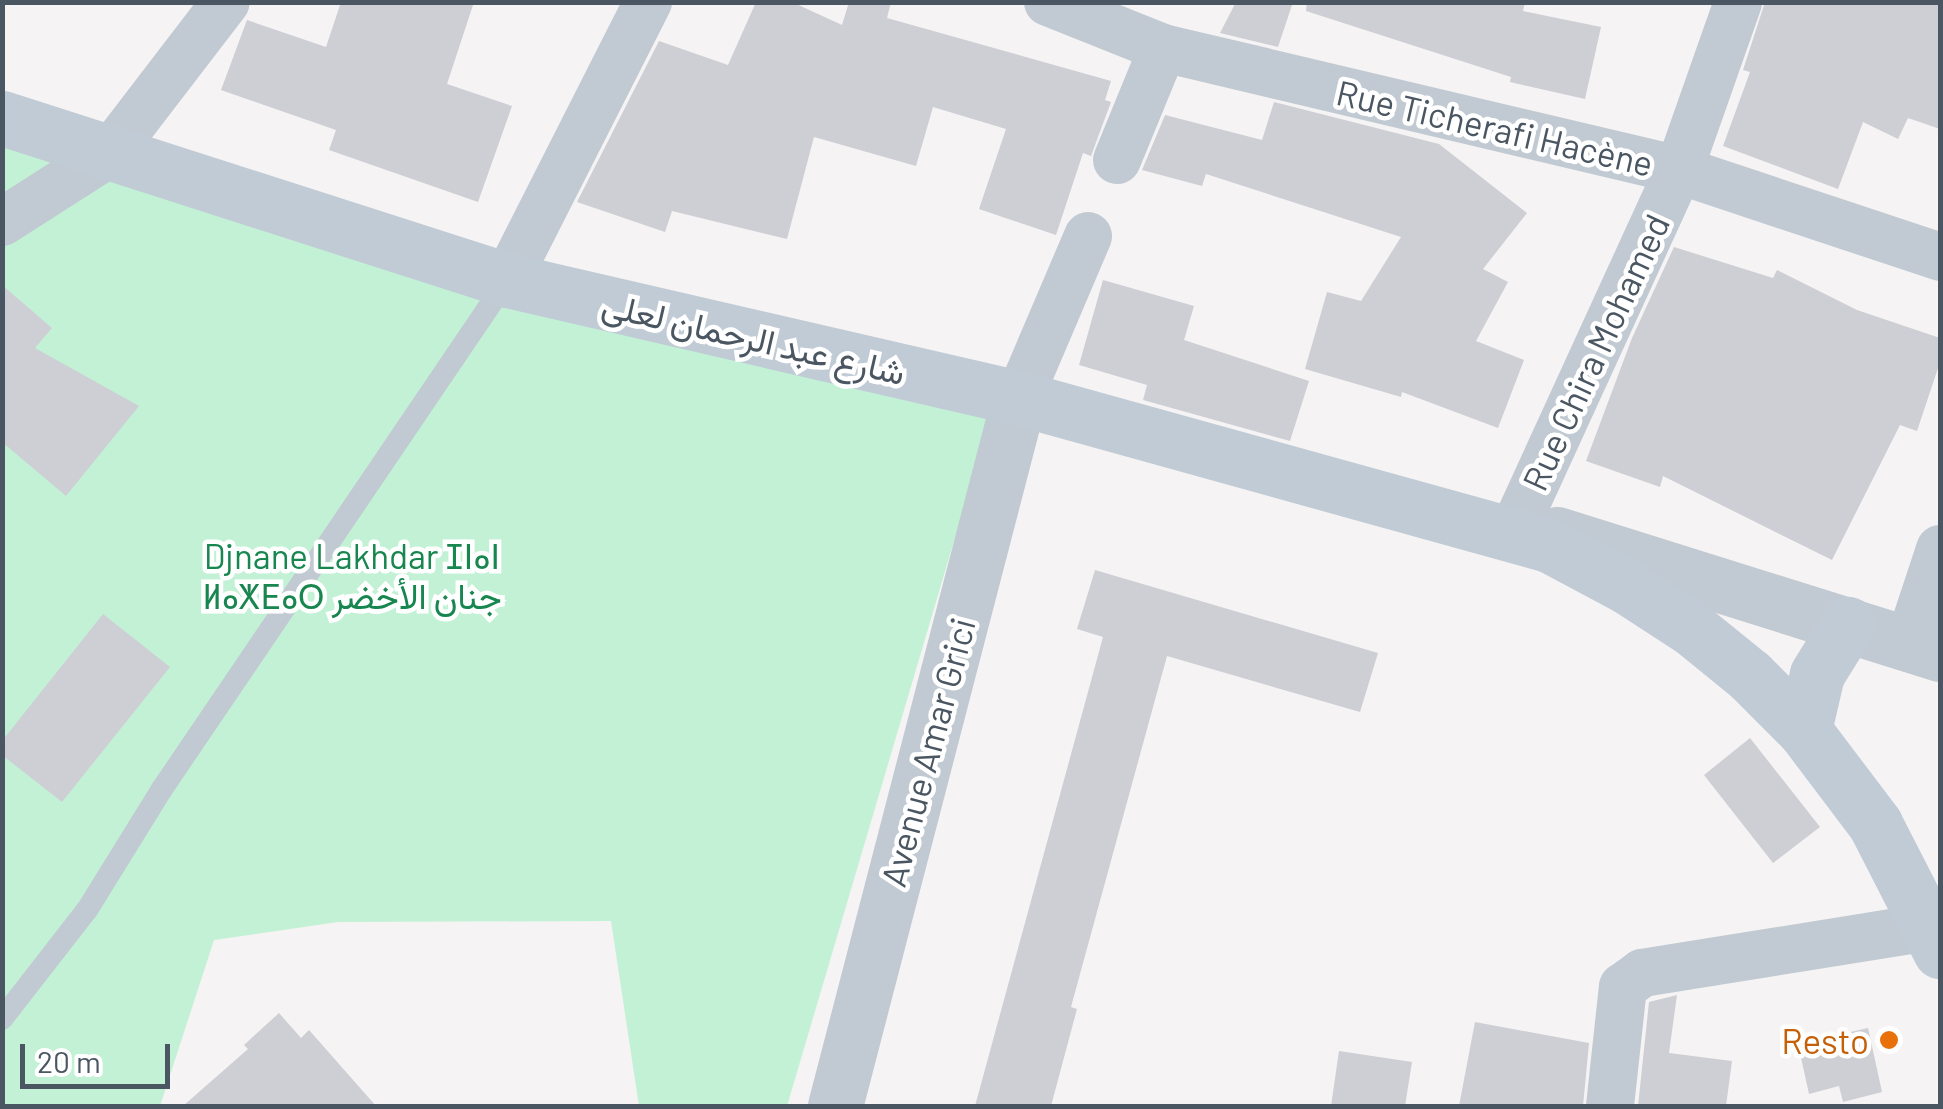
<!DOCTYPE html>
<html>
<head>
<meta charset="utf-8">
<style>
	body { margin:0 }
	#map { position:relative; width:1943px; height:1109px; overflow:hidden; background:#f5f3f3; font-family:Barlow,Vazirmatn,"Noto Sans Tifinagh",sans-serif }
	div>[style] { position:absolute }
	.green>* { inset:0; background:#c3f1d5 }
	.building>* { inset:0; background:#cdcfd5 }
	.service>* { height:22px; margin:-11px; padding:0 11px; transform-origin:11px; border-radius:11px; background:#c1cad2 }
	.minor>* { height:48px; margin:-24px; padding:0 24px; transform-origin:24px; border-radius:24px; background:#c1cad2 }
	.tertiary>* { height:55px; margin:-27.5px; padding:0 27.5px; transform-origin:27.5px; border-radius:27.5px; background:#c1cad2 }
	.secondary>* { height:55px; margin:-27.5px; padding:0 27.5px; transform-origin:27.5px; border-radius:27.5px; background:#c1cbd6 }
	.dots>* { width:28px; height:28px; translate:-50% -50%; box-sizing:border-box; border:5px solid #fff; border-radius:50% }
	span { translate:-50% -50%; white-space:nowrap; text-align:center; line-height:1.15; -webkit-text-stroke:9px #fff; paint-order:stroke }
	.street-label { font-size:35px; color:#4a5661 }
	.park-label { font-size:35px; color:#17864f }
	.food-label { font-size:35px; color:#c56008 }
	.right { translate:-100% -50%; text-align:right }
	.frame { position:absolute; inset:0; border:5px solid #4a5661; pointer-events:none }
	.scale { position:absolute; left:20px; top:1044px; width:150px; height:45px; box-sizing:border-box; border:5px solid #4a5661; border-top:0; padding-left:12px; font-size:30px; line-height:35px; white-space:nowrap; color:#4a5661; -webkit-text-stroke:8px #fff; paint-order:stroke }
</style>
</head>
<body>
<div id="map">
	<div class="green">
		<i style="clip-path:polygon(3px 123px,993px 409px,787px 1106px,639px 1106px,611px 921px,338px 922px,214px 940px,160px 1106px,3px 1106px)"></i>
	</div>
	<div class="building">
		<i style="clip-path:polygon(341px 2px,474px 2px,447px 84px,512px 106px,478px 202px,329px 150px,336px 130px,221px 90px,247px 20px,326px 47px)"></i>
		<i style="clip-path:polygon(756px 2px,792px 2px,842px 25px,849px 2px,891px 2px,887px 18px,1111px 81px,1105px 100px,1111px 102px,1091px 156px,1083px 153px,1056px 235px,979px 209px,1006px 129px,933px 107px,916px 166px,814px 137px,787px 239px,672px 211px,665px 232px,577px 202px,659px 41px,728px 65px)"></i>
		<i style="clip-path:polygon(1236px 2px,1293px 2px,1278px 47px,1220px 33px)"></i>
		<i style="clip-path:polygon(1307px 2px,1525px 2px,1523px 11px,1601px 27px,1585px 99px,1510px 82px,1511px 77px,1306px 11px)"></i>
		<i style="clip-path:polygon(1765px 2px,1940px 2px,1940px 129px,1908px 118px,1898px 139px,1863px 122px,1838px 189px,1723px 146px,1750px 72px,1743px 70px)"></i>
		<i style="clip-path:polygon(1274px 102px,1439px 144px,1527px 213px,1483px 269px,1508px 282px,1476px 341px,1524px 360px,1498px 428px,1402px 392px,1401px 397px,1305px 369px,1327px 292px,1361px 301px,1401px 237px,1206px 174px,1202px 186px,1142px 170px,1165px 115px,1262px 140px)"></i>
		<i style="clip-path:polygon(1674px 247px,1773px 278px,1777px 270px,1857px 310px,1940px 338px,1940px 362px,1917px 431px,1900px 425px,1832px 560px,1663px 476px,1660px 487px,1586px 461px,1632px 338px)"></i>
		<i style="clip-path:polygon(1103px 280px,1194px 306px,1184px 340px,1309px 381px,1290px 441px,1143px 400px,1147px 385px,1079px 365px)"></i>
		<i style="clip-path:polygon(2px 285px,52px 328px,35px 348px,139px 406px,66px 496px,2px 442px)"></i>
		<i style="clip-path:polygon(1095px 570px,1378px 653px,1360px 712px,1167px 656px,1071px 1007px,1077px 1009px,1051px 1106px,975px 1106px,1103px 637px,1077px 629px)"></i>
		<i style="clip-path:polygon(103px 614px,170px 667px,62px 802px,2px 755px,2px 741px)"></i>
		<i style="clip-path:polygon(1750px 738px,1820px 827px,1773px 863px,1704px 775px)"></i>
		<i style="clip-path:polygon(1677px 995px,1669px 1053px,1732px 1061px,1726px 1106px,1638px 1106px,1649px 1002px)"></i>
		<i style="clip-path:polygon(279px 1013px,301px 1038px,309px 1030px,376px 1106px,183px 1106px,248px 1049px,244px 1045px)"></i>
		<i style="clip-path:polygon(1475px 1022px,1589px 1043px,1583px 1106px,1459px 1106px)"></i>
		<i style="clip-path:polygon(1868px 1028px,1882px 1092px,1843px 1102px,1839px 1086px,1809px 1094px,1798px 1044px)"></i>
		<i style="clip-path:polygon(1339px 1051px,1412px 1062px,1405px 1106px,1331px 1106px)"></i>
	</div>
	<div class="service">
		<i style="left:2px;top:1019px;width:138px;rotate:-52.1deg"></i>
		<i style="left:87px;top:910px;width:142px;rotate:-58.2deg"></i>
		<i style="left:162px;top:789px;width:615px;rotate:-55.87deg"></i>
	</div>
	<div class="minor">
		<i style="left:1048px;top:2px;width:124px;rotate:21.8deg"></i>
		<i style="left:1163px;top:48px;width:530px;rotate:13.3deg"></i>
		<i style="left:1679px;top:170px;width:275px;rotate:18.4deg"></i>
		<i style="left:1117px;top:160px;width:121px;rotate:-67.7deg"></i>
		<i style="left:2px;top:222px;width:128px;rotate:-32.6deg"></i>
		<i style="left:110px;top:153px;width:190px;rotate:-52.5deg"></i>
		<i style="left:507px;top:280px;width:312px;rotate:-63.1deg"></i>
		<i style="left:1019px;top:398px;width:176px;rotate:-66.9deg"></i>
		<i style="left:1513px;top:532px;width:398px;rotate:-65.4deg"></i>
		<i style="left:1679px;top:170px;width:178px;rotate:-70.6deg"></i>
		<i style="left:1909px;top:643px;width:99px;rotate:-71.7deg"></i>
		<i style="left:1610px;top:1106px;width:120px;rotate:-83.8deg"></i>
		<i style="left:1623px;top:987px;width:24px;rotate:-36deg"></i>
		<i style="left:1642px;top:973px;width:292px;rotate:-9.1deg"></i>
	</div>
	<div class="tertiary">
		<i style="left:1557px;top:534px;width:401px;rotate:17.4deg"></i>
		<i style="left:835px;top:1106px;width:732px;rotate:-75.43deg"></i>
	</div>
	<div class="secondary">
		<i style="left:2px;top:118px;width:530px;rotate:17.79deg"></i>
		<i style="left:507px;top:280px;width:525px;rotate:12.98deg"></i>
		<i style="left:1019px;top:398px;width:550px;rotate:15.5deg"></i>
		<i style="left:1549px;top:545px;width:87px;rotate:28deg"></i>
		<i style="left:1626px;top:586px;width:77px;rotate:32.9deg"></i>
		<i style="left:1691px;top:628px;width:76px;rotate:39.1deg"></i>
		<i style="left:1750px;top:676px;width:76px;rotate:45deg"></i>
		<i style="left:1804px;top:730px;width:118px;rotate:52.9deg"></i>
		<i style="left:1875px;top:824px;width:143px;rotate:62.9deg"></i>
		<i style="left:1804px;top:730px;width:57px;rotate:-76.9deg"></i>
		<i style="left:1817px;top:674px;width:59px;rotate:-58.2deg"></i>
	</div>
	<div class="dots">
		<i style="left:1889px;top:1040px;background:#e8710a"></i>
	</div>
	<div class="street-label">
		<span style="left:1495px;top:127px;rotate:13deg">Rue Ticherafi Hacène</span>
		<span style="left:754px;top:337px;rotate:13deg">شارع عبد الرحمان لعلى</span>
		<span style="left:1595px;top:352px;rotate:-65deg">Rue Chira Mohamed</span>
		<span style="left:927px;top:752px;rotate:-75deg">Avenue Amar Grici</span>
	</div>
	<div class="park-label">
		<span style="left:352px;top:575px">Djnane Lakhdar ⵊⵏⴰⵏ<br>ⵍⴰⵅⴹⴰⵔ جنان الأخضر</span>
	</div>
	<div class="food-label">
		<span class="right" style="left:1869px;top:1040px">Resto</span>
	</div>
	<div class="frame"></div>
	<div class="scale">20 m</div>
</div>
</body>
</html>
